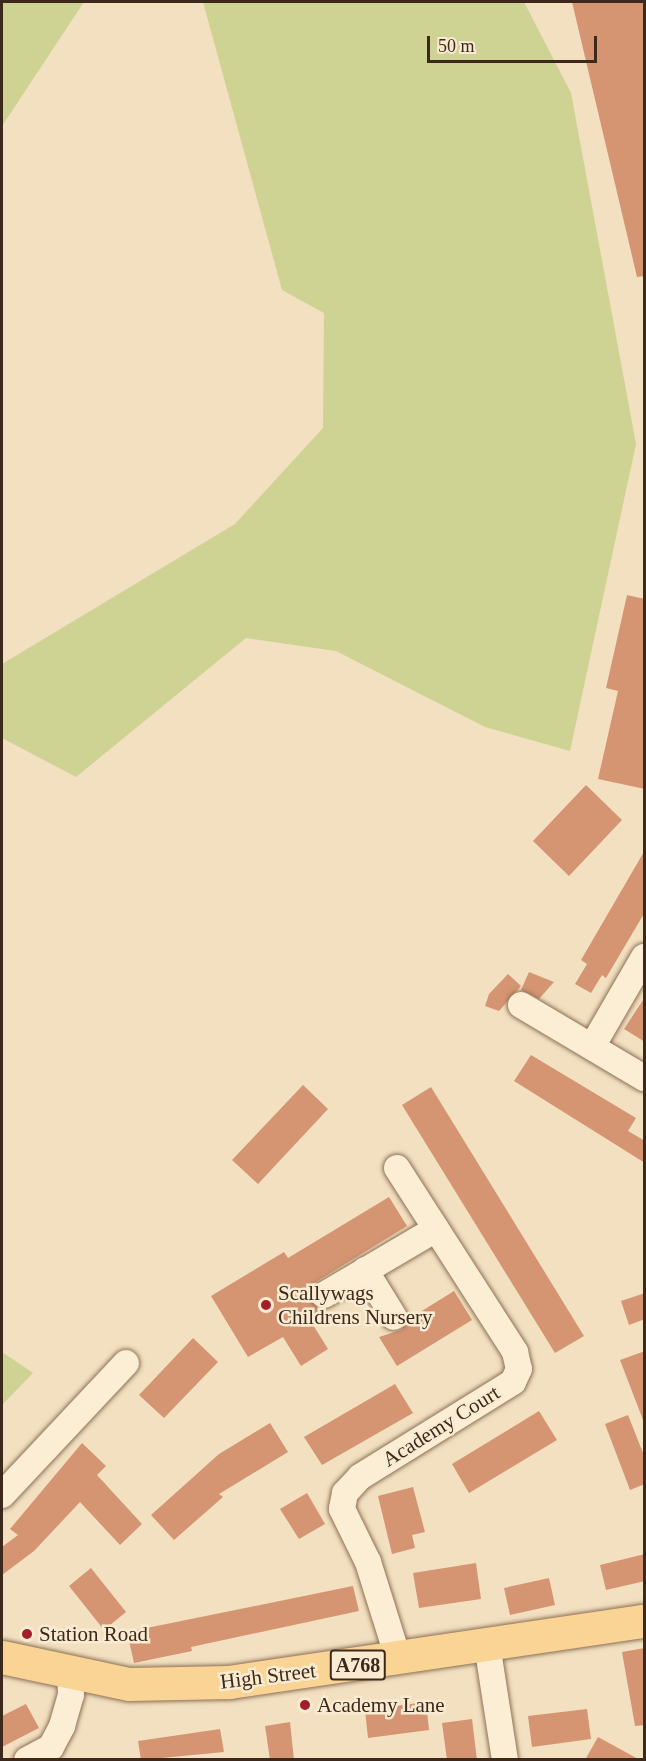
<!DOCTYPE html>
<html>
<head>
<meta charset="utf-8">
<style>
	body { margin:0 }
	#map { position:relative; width:646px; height:1761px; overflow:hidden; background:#f2e0c0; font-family:"Times New Roman",serif }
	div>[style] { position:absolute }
	.green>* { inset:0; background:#ced293 }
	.building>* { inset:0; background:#d59572 }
	.roads { filter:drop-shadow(0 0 2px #8e7056) drop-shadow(0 0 2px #8e7056) }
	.street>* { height:26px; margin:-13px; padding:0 13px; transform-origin:13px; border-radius:13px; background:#fceed4 }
	.primary>* { height:33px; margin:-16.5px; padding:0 16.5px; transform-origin:16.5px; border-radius:16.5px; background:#fad494 }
	.dots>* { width:16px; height:16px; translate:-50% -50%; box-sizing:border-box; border:3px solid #f9ebd1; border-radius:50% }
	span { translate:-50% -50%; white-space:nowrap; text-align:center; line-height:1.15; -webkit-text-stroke:5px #f9ebd1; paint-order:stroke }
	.shield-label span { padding:2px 4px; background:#f9ebd1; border:2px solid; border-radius:4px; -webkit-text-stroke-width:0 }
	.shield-label { font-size:20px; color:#3c291c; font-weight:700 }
	.poi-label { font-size:21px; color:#3c291c }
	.left { translate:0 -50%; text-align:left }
	.street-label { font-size:21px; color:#3c291c }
	.frame { position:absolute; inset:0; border:3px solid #3c291c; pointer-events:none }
	.scale { position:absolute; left:427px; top:36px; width:170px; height:27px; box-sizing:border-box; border:3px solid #3c291c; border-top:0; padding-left:8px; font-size:18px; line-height:21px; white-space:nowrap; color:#3c291c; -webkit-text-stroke:4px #f9ebd1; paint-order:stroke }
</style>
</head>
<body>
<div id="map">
	<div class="green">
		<i style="clip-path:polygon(2px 2px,84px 2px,2px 126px)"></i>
		<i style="clip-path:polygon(203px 2px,524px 2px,571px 93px,636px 444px,570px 751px,485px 727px,336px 651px,246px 638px,76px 777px,2px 738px,2px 664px,235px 524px,323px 428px,324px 313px,282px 290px)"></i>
		<i style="clip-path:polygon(2px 1352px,33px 1373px,2px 1405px)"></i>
	</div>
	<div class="building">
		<i style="clip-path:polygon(572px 2px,645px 2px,645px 276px,637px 277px)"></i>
		<i style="clip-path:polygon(627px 595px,645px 599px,645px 789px,598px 779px,618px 691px,606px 688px)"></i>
		<i style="clip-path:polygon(586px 785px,622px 820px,569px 876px,533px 841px)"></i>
		<i style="clip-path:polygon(645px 850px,645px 912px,606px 978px,602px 975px,591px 993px,575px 984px,587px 964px,581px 960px)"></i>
		<i style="clip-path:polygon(529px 972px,554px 982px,539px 999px,521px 990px)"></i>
		<i style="clip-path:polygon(508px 974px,521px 986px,499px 1011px,485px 1006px,489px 994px)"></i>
		<i style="clip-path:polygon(645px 997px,645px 1042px,624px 1029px)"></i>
		<i style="clip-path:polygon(531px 1055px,636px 1118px,628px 1131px,645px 1141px,645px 1163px,514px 1081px)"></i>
		<i style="clip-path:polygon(303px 1085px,328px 1109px,258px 1184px,232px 1160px)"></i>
		<i style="clip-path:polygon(431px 1087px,584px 1336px,555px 1353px,402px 1105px)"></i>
		<i style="clip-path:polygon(389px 1197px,407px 1226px,306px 1288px,321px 1313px,310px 1320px,328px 1349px,301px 1366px,283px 1337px,248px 1357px,211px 1296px,284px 1252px,288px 1258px)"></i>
		<i style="clip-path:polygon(454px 1291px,472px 1320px,397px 1366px,379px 1337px,401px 1330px,409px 1319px)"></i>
		<i style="clip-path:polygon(645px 1293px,645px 1319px,629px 1325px,621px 1301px)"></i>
		<i style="clip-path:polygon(193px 1338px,218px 1362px,164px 1418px,139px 1395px)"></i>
		<i style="clip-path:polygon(645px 1351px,645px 1419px,643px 1420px,620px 1360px)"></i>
		<i style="clip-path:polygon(395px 1384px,413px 1413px,322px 1465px,304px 1437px)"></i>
		<i style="clip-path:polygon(539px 1411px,557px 1440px,469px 1493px,452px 1464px)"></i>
		<i style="clip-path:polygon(628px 1415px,645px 1458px,645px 1484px,630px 1490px,605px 1424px)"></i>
		<i style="clip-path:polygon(270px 1423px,288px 1452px,219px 1494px,223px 1497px,174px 1540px,151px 1515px,219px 1454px)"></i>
		<i style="clip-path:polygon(82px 1443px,106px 1466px,97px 1475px,142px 1524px,120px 1545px,80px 1502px,34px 1551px,2px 1575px,2px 1547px,18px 1535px,10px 1529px)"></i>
		<i style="clip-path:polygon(413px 1487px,425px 1532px,412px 1535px,415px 1548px,392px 1554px,378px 1496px)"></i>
		<i style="clip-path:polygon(307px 1493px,325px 1524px,299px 1539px,280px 1509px)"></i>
		<i style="clip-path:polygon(645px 1554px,645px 1581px,606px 1590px,600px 1565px)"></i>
		<i style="clip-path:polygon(476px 1563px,481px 1599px,419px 1608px,413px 1573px)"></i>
		<i style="clip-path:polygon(91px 1568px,126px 1612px,104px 1630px,69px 1586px)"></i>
		<i style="clip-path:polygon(549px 1578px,555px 1605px,510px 1615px,504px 1588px)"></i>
		<i style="clip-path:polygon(353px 1586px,359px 1611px,191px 1647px,192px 1651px,134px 1663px,127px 1632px)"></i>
		<i style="clip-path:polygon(645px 1648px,645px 1725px,635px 1726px,622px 1652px)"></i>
		<i style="clip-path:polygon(426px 1702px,429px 1730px,368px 1738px,365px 1710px)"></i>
		<i style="clip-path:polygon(26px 1704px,39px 1728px,2px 1747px,2px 1716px)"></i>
		<i style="clip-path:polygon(587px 1709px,591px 1739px,532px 1747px,528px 1716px)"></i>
		<i style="clip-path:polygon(472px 1719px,477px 1760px,447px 1760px,442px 1723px)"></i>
		<i style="clip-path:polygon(290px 1722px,294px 1760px,270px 1760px,265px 1726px)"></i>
		<i style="clip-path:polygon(220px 1729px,224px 1752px,141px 1760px,138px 1741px)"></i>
		<i style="clip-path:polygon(598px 1737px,640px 1760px,585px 1760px)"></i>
	</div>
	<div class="roads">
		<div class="street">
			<i style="left:521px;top:1005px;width:143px;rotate:30.7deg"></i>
			<i style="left:593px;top:1045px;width:102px;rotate:-59.9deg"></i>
			<i style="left:397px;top:1168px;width:219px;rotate:57.3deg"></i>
			<i style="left:515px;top:1352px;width:17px;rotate:77deg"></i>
			<i style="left:519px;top:1369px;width:14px;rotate:115deg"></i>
			<i style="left:513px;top:1382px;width:180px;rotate:148.2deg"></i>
			<i style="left:360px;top:1477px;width:22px;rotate:133deg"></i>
			<i style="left:345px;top:1493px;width:16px;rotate:101deg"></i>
			<i style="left:342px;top:1509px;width:59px;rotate:63.9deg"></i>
			<i style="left:368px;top:1562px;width:101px;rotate:72.6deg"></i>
			<i style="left:365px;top:1270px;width:55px;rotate:58.3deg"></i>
			<i style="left:324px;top:1295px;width:130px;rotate:-30.5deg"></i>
			<i style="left:2px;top:1495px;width:181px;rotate:-46.8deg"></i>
			<i style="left:487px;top:1644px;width:117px;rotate:81.2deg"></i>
			<i style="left:27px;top:1760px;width:27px;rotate:-28deg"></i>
			<i style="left:51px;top:1747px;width:24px;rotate:-62deg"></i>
			<i style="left:62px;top:1726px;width:32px;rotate:-74deg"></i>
			<i style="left:71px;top:1695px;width:24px;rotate:-92deg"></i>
		</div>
		<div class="primary">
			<i style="left:2px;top:1657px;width:130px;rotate:12deg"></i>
			<i style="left:129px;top:1684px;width:100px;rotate:-1.1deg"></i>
			<i style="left:229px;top:1682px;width:419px;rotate:-8.4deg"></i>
		</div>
	</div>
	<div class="dots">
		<i style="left:266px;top:1305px;background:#a31f28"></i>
		<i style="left:27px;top:1634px;background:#a31f28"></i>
		<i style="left:305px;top:1705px;background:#a31f28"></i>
	</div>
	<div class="shield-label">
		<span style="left:358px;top:1665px">A768</span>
	</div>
	<div class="poi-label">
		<span class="left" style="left:278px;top:1305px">Scallywags<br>Childrens Nursery</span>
		<span class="left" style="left:39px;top:1634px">Station Road</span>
		<span class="left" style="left:317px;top:1705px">Academy Lane</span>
	</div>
	<div class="street-label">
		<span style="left:441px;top:1426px;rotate:-32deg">Academy Court</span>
		<span style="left:268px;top:1676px;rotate:-7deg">High Street</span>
	</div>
	<div class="frame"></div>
	<div class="scale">50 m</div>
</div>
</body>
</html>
